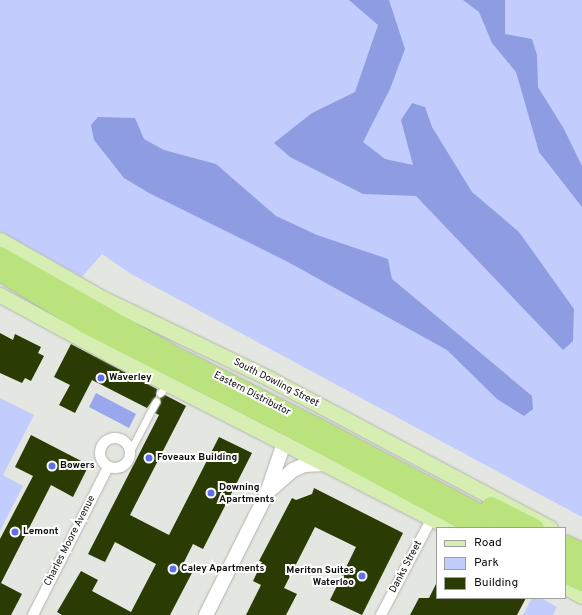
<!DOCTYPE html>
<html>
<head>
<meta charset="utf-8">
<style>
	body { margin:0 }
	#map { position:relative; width:582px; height:615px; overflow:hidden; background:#e4e7e1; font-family:Overpass,sans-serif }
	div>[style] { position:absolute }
	.green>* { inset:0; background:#c2cdfd }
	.forest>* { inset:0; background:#8e9de1 }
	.water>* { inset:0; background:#99a8ed }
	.building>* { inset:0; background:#2a3c03 }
	.roads { filter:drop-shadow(0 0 1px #b1b4ae) drop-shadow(0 0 1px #b1b4ae) }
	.pedestrian>* { height:7px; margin:-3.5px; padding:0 3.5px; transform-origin:3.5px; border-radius:3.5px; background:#fff }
	.minor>* { height:10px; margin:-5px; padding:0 5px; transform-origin:5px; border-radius:5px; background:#fff }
	.minor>.ring { margin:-5px; padding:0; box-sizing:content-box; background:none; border:10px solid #fff; border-radius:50% }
	.secondary>* { height:14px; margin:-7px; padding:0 7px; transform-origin:7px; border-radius:7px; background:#fff }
	.primary>* { height:15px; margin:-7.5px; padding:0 7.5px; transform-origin:7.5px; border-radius:7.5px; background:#d6eeb1 }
	.motorway>* { height:18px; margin:-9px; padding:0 9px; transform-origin:9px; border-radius:9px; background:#bae27d }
	.dots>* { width:11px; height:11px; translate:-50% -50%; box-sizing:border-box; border:2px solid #fff; border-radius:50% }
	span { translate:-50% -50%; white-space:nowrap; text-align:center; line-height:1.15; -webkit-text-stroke:4px #fff; paint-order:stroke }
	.poi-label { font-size:10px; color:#0d0e0c; font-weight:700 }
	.left { translate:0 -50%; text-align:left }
	.right { translate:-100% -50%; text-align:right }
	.street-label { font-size:10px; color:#0d0e0c }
	.legend { position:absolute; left:436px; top:527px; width:130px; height:72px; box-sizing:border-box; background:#fff; border:1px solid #9e9f9e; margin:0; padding:5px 7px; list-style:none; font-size:12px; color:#0d0e0c }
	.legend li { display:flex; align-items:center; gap:8px; height:20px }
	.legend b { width:20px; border:1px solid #9e9f9e }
</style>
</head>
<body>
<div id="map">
	<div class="green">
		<i style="clip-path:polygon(0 0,582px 0,582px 517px,131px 274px,102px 254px,82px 277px,0 231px)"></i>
		<i style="clip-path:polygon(0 398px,34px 415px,3px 475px,23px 486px,0 531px)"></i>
		<i style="clip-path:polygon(532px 598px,541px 598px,557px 607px,553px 615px,523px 615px)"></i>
	</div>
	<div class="forest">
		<i style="clip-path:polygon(349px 0,389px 0,405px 49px,390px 89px,363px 142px,385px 159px,413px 165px,401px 120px,412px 103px,425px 107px,432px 127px,472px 192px,519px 232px,574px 309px,573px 341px,563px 350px,416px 196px,363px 194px,290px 157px,274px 143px,312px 113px,355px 92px,378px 25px)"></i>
		<i style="clip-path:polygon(463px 0,505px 0,505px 34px,532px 39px,537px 55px,538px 87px,564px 129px,582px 166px,582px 207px,539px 152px,516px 72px,492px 43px,479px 12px)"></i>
		<i style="clip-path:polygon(98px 117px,135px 118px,144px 139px,164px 150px,216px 164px,276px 216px,317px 235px,388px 259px,392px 279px,532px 396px,533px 409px,524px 416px,497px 399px,447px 350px,288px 262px,149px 193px,124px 178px,94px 140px,91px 125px)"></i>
	</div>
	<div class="water">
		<i style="clip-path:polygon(96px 393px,136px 414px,129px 428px,89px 407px)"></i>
	</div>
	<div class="building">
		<i style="clip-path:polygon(0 333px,13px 340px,15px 334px,41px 347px,38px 353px,44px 356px,31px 381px,25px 378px,22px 383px,0 373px)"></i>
		<i style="clip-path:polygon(71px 344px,157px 389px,156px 396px,147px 408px,92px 380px,75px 413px,59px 405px,70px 385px,54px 377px)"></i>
		<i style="clip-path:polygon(165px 395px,186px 406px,130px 515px,169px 535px,219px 437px,252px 453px,203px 549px,193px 544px,183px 564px,194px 569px,170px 615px,62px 615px,57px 612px,81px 571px,98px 580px,92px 591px,131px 612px,156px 564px,115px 542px,105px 562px,88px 554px,159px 415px,155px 413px,161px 403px,160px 398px)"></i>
		<i style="clip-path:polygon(31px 435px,89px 465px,73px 497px,51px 485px,1px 583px,22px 594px,11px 615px,0 615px,0 539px,33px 476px,15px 467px)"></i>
		<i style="clip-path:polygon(314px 488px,403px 533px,362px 615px,330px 600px,356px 547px,315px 527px,284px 588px,297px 594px,286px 615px,246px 615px,261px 585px,253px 581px,262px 562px,259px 561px,292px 498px,296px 500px,312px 494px)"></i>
		<i style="clip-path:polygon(437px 582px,437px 598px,526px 598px,517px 615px,410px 615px,419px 598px,429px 598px)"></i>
	</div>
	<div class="roads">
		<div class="pedestrian">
			<i style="left:160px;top:393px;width:3px;rotate:-45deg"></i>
			<i style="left:130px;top:451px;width:56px;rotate:-62.5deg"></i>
		</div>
		<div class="minor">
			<i class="ring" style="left:100px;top:438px;width:20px;height:20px"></i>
			<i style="left:33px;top:615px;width:166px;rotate:-63.1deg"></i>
			<i style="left:381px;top:615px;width:110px;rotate:-62.3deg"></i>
		</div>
		<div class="secondary">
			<i style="left:270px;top:490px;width:30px;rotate:-41deg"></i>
			<i style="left:293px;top:470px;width:12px;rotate:-24deg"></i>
			<i style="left:304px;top:465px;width:21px;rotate:-3deg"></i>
			<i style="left:206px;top:615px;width:136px;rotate:-63.4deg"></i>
			<i style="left:267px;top:493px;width:53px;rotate:-71.2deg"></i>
		</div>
		<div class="primary">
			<i style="left:0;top:240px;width:117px;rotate:29.6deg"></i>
			<i style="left:102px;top:298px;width:187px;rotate:25.7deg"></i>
			<i style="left:270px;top:379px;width:317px;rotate:28deg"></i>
			<i style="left:0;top:295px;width:124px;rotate:28.4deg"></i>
			<i style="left:109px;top:354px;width:384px;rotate:27deg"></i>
			<i style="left:565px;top:587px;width:19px;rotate:28deg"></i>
		</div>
		<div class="motorway">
			<i style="left:0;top:256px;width:196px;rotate:29.7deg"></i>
			<i style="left:170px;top:353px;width:171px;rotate:26.7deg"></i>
			<i style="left:323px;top:430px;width:208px;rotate:28deg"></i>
			<i style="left:0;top:272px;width:102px;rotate:31.3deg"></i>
			<i style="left:87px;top:325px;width:222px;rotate:26.8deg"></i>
			<i style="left:285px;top:425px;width:218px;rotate:28.2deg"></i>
			<i style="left:491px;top:506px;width:49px;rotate:26.6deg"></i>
			<i style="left:565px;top:544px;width:19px;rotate:25deg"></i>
			<i style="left:565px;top:558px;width:19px;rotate:25deg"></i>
			<i style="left:565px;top:574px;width:19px;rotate:25deg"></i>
		</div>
	</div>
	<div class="dots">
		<i style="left:101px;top:378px;background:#5f6fe7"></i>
		<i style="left:149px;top:458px;background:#5f6fe7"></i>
		<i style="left:52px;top:466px;background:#5f6fe7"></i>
		<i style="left:211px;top:493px;background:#5f6fe7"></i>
		<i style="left:15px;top:532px;background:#5f6fe7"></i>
		<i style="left:173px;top:569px;background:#5f6fe7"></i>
		<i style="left:362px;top:576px;background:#5f6fe7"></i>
	</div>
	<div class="poi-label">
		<span class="left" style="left:109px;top:378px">Waverley</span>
		<span class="left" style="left:157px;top:458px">Foveaux Building</span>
		<span class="left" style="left:60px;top:466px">Bowers</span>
		<span class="left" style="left:219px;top:493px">Downing<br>Apartments</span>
		<span class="left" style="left:23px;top:532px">Lemont</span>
		<span class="left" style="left:181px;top:569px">Caley Apartments</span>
		<span class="right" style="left:354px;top:576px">Meriton Suites<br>Waterloo</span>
	</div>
	<div class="street-label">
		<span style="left:276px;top:383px;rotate:27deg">South Dowling Street</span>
		<span style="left:252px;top:394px;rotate:27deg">Eastern Distributor</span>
		<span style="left:70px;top:541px;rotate:-63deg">Charles Moore Avenue</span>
		<span style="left:406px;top:567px;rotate:-62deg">Danks Street</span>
	</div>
	<ul class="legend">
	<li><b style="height:5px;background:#d6eeb1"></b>Road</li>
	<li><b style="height:11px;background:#c2cdfd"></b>Park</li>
	<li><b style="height:11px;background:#2a3c03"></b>Building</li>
	</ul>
</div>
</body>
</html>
